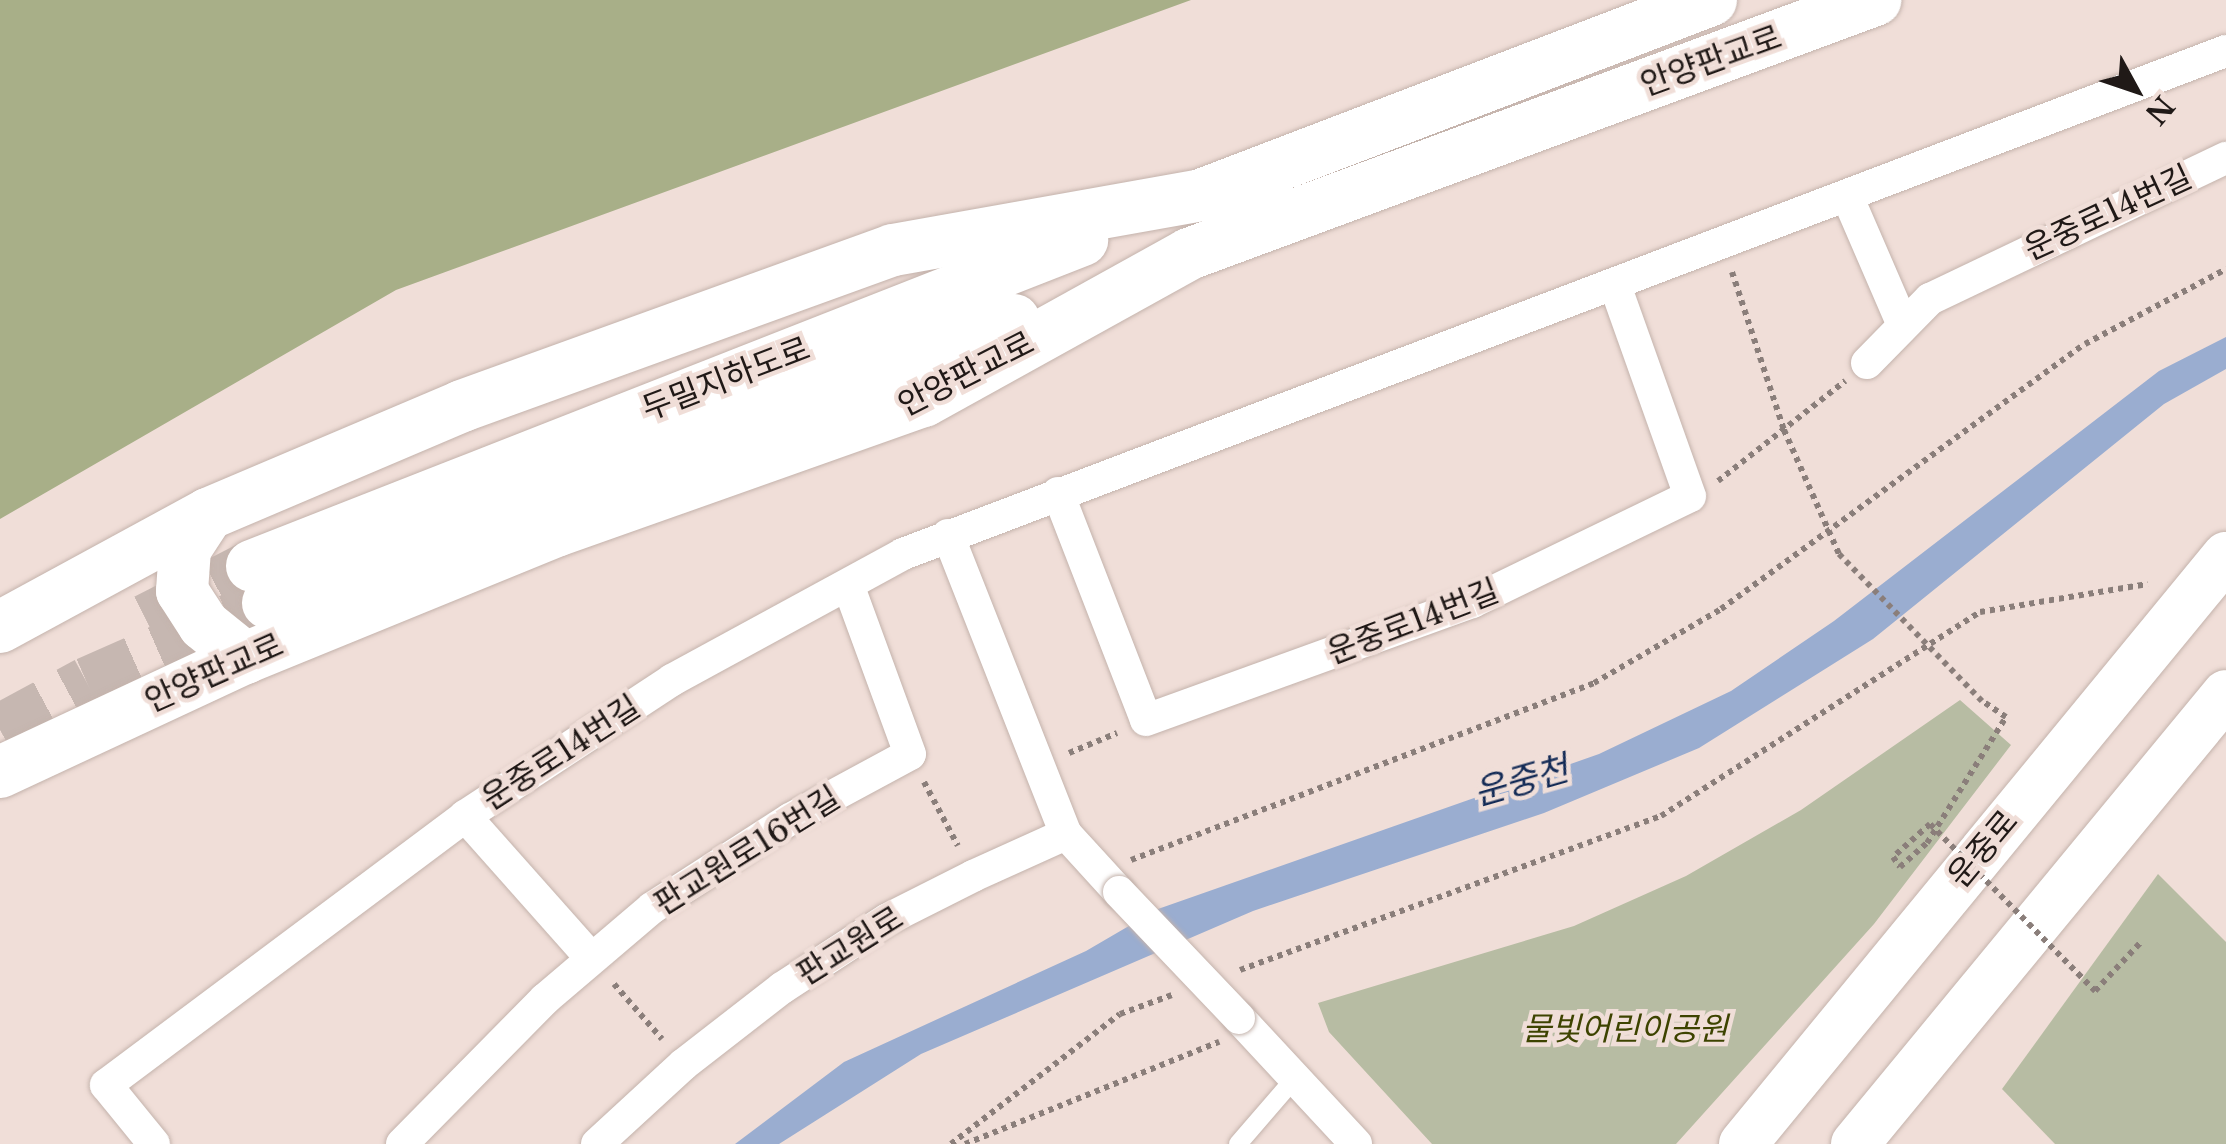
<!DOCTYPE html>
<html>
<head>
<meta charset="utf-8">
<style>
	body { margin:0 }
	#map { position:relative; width:2226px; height:1144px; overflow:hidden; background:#f0ded8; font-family:"Libre Baskerville","Noto Sans KR",serif }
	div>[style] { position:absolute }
	.green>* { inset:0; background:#b7bca3 }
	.forest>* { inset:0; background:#a8af88 }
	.water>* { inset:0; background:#9aadd0 }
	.primary-tunnel>* { height:52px; margin-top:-26px; transform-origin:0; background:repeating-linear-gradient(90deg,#c6b7b1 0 52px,transparent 0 78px) }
	.path>* { height:6px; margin-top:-3px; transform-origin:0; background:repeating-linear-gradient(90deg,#8a7e7a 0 5px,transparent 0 10px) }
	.roads { filter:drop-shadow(0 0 2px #c4b3ac) drop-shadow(0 0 2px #c4b3ac) }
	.service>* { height:18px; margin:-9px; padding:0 9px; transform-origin:9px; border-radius:9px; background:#fff }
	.minor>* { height:32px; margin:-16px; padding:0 16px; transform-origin:16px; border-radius:16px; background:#fff }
	.secondary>* { height:48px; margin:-24px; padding:0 24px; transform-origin:24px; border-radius:24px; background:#fff }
	.primary>* { height:52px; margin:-26px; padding:0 26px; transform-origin:26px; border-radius:26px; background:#fff }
	.path-bridge>* { height:6px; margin-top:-3px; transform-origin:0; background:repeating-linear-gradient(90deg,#8a7e7a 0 5px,transparent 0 10px) }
	.bridges { filter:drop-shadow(0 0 2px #c4b3ac) drop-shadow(0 0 2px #c4b3ac) }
	.minor-bridge>* { height:32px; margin:-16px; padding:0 16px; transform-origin:16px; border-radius:16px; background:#fff }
	span { translate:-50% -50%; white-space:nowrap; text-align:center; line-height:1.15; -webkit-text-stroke:9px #f0ded8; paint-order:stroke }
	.street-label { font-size:32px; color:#201917 }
	.park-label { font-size:32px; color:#3d4300; font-style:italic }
	.water-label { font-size:35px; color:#142b56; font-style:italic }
	.north { position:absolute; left:2086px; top:40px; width:100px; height:100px; -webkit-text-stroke:8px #f0ded8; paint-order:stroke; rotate:130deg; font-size:28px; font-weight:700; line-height:40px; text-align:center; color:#201917 }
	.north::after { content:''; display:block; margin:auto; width:35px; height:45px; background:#201917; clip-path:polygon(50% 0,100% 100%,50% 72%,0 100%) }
</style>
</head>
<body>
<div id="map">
	<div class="green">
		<i style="clip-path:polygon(1960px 700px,2011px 745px,1874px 924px,1676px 1144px,1432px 1144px,1329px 1032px,1318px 1003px,1574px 926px,1686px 876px,1801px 810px)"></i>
		<i style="clip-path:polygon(2158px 874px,2226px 942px,2226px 1144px,2055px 1144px,2002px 1089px)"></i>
	</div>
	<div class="forest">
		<i style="clip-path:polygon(0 0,1191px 0,396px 290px,0 519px)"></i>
	</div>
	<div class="water">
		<i style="clip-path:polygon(2226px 337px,2226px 369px,2164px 404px,1873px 639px,1699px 748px,1544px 813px,1253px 911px,921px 1054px,779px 1144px,735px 1144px,844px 1062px,1086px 951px,1158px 909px,1599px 754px,1731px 691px,1834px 621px,2159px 371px)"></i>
	</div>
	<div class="primary-tunnel">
		<i style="left:146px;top:620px;width:119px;rotate:-27deg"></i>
		<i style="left:0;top:730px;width:99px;rotate:-28.4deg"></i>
		<i style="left:87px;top:683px;width:198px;rotate:-23.8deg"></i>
	</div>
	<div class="path">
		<i style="left:1732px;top:272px;width:166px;rotate:71.8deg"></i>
		<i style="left:1784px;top:430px;width:136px;rotate:66.1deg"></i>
		<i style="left:1718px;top:481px;width:162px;rotate:-38.2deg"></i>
		<i style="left:1069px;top:753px;width:52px;rotate:-22.6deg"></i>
		<i style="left:924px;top:782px;width:72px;rotate:62deg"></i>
		<i style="left:1930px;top:824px;width:50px;rotate:138.3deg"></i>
		<i style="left:1893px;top:857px;width:12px;rotate:55deg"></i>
		<i style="left:1900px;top:867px;width:36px;rotate:-42deg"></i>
		<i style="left:1927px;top:843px;width:149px;rotate:-57.9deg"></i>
		<i style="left:2006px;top:717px;width:29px;rotate:-146deg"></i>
		<i style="left:1131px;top:860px;width:496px;rotate:-20.9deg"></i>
		<i style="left:1594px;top:683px;width:147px;rotate:-30.2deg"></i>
		<i style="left:1721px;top:609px;width:450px;rotate:-36.1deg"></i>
		<i style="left:2085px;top:344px;width:160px;rotate:-28deg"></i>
		<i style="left:1240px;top:970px;width:448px;rotate:-20.1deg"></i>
		<i style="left:1661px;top:816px;width:379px;rotate:-32.6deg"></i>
		<i style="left:1980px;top:612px;width:170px;rotate:-9.5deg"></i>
		<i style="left:614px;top:984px;width:73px;rotate:48.9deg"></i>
		<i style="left:2095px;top:991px;width:67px;rotate:-46.8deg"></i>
		<i style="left:951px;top:1144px;width:213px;rotate:-37.6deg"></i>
		<i style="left:1120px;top:1014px;width:55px;rotate:-20.1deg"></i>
		<i style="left:965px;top:1144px;width:274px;rotate:-21.9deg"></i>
	</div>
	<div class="roads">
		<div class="service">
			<i style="left:1238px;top:1144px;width:87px;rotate:-49.2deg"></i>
		</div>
		<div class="minor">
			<i style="left:1848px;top:198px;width:136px;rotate:66.6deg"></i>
			<i style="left:1867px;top:363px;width:90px;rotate:-45.5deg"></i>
			<i style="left:1930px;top:299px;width:328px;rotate:-25.5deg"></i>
			<i style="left:1058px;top:493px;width:243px;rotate:68.8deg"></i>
			<i style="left:1146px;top:720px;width:347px;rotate:-19.9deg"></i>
			<i style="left:1472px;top:602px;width:242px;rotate:-25.9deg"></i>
			<i style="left:1690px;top:496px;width:224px;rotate:-109.6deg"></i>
			<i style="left:948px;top:535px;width:321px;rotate:68.5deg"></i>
			<i style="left:465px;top:816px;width:188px;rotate:48.4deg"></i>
			<i style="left:1239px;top:1018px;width:172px;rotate:47.1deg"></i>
			<i style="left:154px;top:1144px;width:76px;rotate:-129.1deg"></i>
			<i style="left:106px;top:1085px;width:449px;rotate:-36.8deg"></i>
			<i style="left:465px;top:816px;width:248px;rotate:-33.3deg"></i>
			<i style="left:672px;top:680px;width:263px;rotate:-28.6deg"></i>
			<i style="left:903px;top:554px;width:1415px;rotate:-20.82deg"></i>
			<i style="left:402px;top:1144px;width:204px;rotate:-45.4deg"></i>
			<i style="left:545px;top:999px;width:140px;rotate:-40.4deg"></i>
			<i style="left:652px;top:908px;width:164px;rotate:-32.8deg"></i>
			<i style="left:790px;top:819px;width:136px;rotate:-28.4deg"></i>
			<i style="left:910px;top:754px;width:180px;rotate:-110.1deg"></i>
			<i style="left:597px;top:1144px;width:118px;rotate:-42.6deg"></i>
			<i style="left:684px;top:1064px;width:124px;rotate:-37.8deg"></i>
			<i style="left:782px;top:988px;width:126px;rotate:-33.1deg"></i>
			<i style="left:888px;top:919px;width:95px;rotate:-26.8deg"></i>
			<i style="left:973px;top:876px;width:102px;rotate:-24.3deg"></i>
			<i style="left:1066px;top:834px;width:79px;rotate:47.6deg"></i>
		</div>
		<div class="secondary">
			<i style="left:1743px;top:1144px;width:761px;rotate:-50.6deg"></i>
			<i style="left:1855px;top:1144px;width:583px;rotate:-50.5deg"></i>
		</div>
		<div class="primary">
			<i style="left:208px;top:514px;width:42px;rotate:123.3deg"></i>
			<i style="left:185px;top:549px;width:42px;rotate:94.1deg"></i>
			<i style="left:182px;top:591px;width:40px;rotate:57.1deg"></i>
			<i style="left:204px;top:625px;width:53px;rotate:38.8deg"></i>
			<i style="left:252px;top:566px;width:892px;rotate:-21.44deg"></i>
			<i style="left:268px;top:603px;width:798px;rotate:-20.77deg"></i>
			<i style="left:0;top:627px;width:237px;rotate:-28.5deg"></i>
			<i style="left:208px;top:514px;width:276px;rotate:-23deg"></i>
			<i style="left:462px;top:406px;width:458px;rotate:-19.9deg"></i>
			<i style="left:893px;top:250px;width:313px;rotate:-10.1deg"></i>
			<i style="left:1201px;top:195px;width:546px;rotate:-20.92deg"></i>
			<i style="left:0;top:772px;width:270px;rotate:-25deg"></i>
			<i style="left:245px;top:658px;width:336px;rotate:-22.2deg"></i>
			<i style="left:556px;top:531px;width:390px;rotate:-19.5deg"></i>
			<i style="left:924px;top:401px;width:303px;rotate:-29deg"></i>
			<i style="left:1189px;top:254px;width:732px;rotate:-20.32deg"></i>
		</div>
	</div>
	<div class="path-bridge">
		<i style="left:1839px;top:554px;width:205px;rotate:45.8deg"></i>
		<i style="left:1930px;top:824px;width:235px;rotate:45.3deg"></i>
	</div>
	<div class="bridges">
		<div class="minor-bridge">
			<i style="left:1119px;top:892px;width:174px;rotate:46.4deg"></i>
		</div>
	</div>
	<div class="street-label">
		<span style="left:1711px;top:61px;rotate:-20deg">안양판교로</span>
		<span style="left:2108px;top:213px;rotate:-25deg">운중로14번길</span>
		<span style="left:966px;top:374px;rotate:-27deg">안양판교로</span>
		<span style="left:726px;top:379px;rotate:-21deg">두밀지하도로</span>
		<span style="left:1413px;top:622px;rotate:-21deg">운중로14번길</span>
		<span style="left:214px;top:673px;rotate:-24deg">안양판교로</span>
		<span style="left:561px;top:753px;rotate:-33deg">운중로14번길</span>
		<span style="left:1983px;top:849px;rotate:-50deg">운중로</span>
		<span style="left:747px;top:851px;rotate:-32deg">판교원로16번길</span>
		<span style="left:850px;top:946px;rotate:-32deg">판교원로</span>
	</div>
	<div class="park-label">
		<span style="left:1625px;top:1029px">물빛어린이공원</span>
	</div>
	<div class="water-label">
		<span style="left:1521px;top:781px;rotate:-16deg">운중천</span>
	</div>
	<div class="north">N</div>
</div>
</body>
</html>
